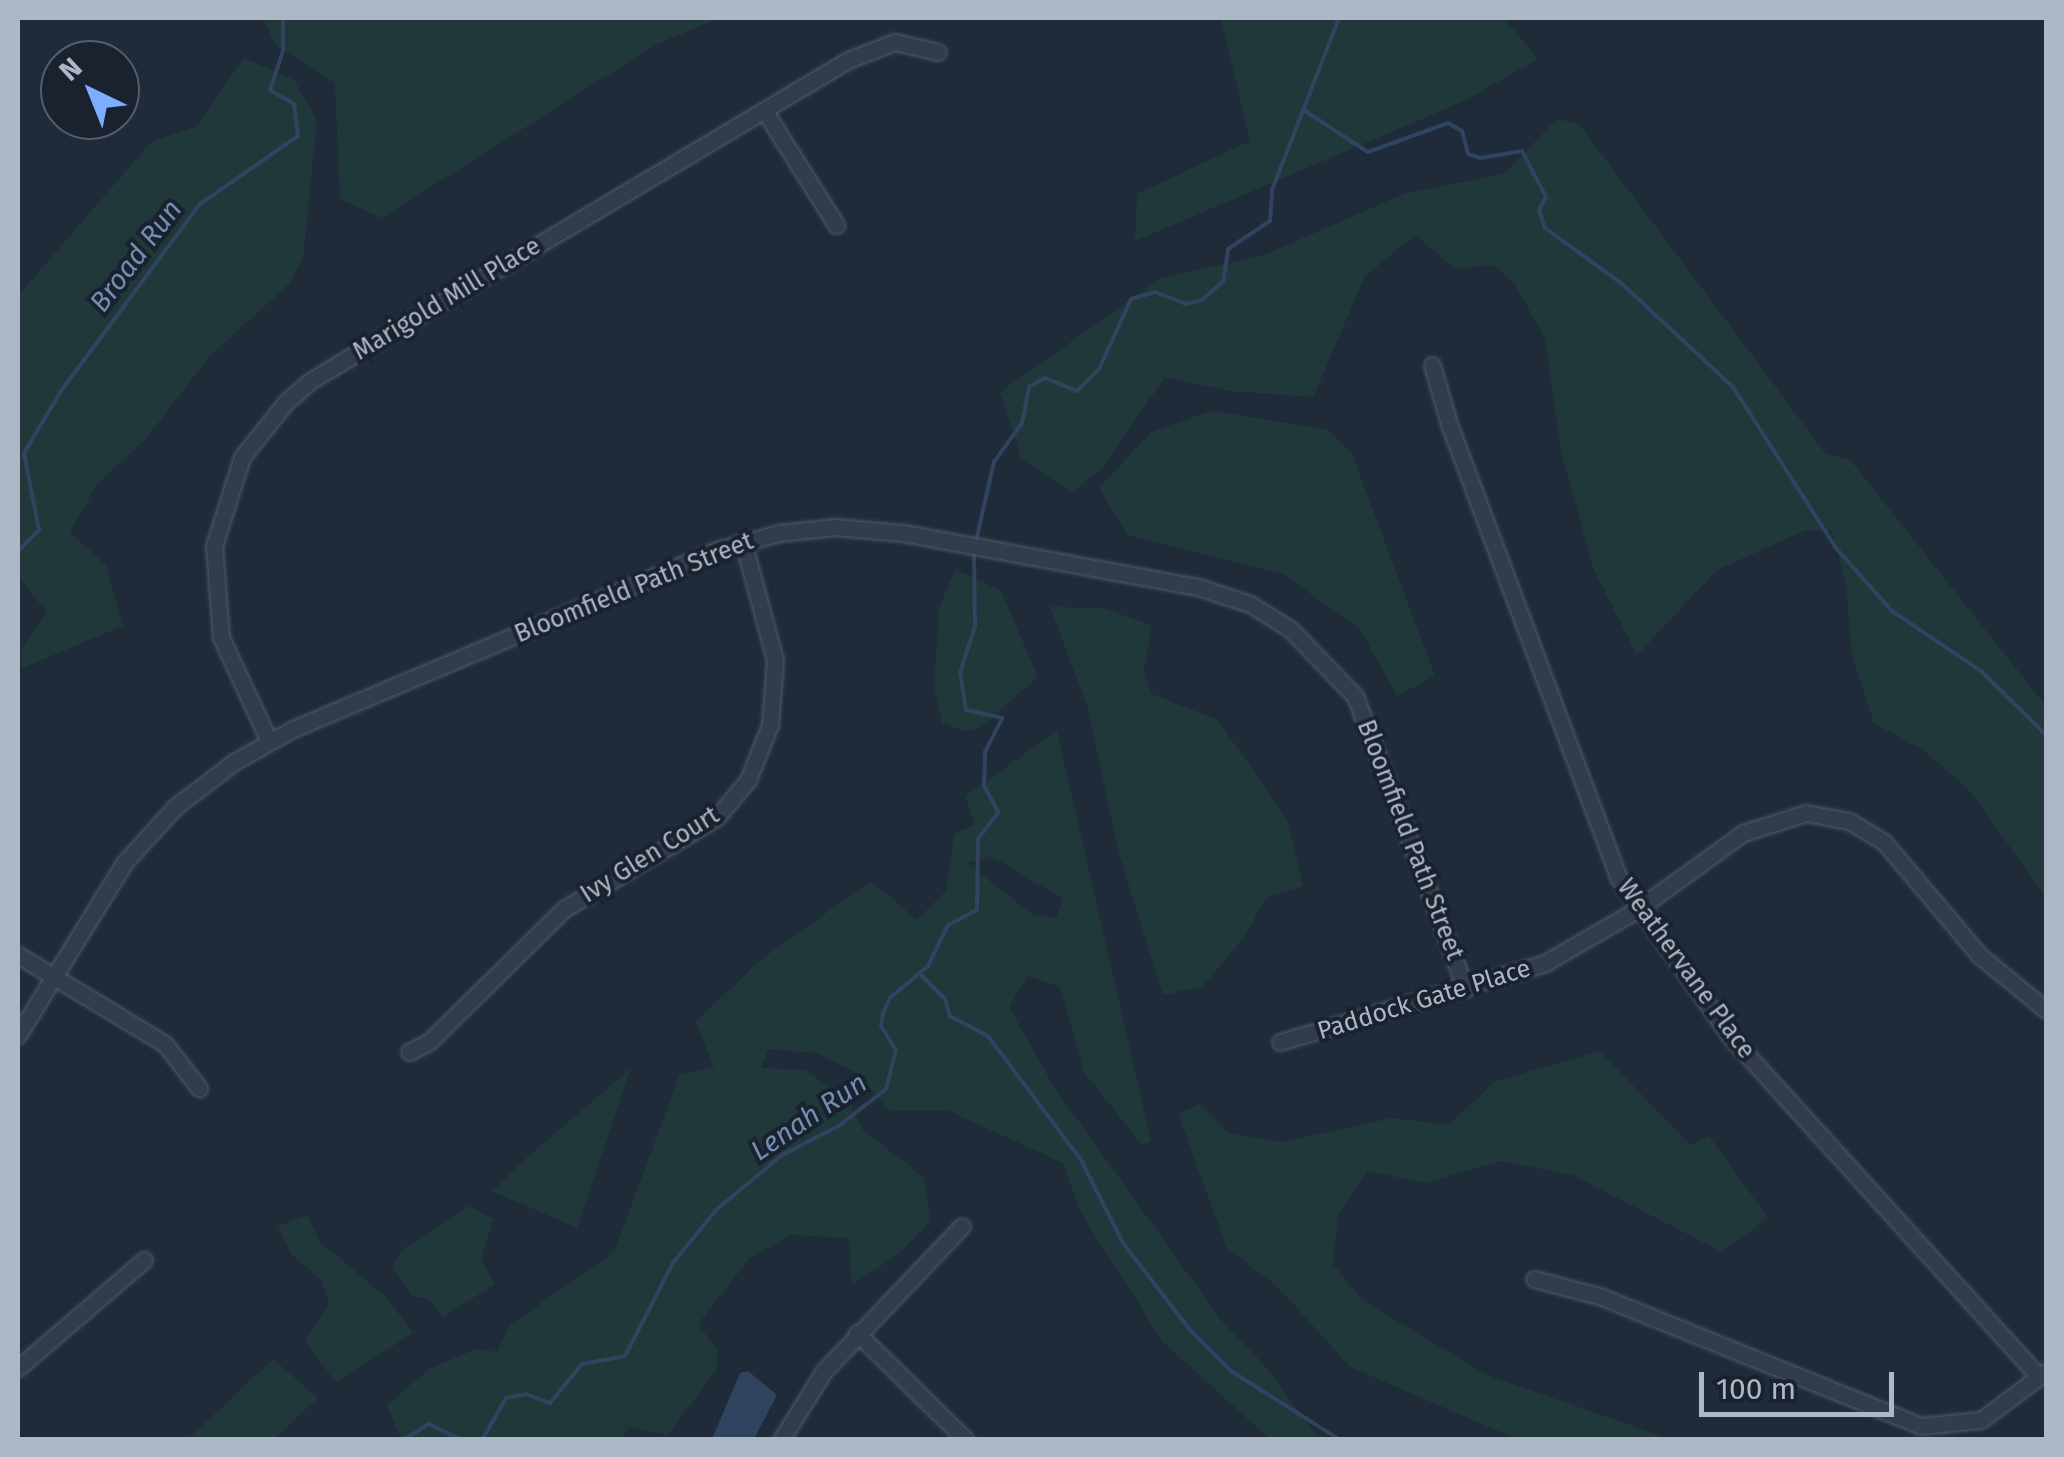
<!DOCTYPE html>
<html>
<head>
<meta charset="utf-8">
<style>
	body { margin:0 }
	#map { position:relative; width:2064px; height:1457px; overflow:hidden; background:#1f2b39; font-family:"Fira Sans",sans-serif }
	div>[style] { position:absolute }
	.green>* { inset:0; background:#21383a }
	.water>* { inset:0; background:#304460 }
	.stream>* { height:4px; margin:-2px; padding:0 2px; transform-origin:2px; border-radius:2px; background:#304460 }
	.roads { filter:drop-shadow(0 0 2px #515a67) drop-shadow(0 0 2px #515a67) }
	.minor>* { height:15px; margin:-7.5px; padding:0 7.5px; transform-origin:7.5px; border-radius:7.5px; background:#333c4a }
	span { translate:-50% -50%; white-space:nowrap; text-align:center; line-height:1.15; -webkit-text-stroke:8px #19222e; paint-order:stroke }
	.street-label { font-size:25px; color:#adb7c6 }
	.water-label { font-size:28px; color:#748eb1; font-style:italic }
	.frame { position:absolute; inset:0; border:20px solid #adb7c6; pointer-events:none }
	.north { position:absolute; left:40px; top:40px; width:100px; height:100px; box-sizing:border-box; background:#19222e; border:2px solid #545e6b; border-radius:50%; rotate:317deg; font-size:28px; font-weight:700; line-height:40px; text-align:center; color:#adb7c6 }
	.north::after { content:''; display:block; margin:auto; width:35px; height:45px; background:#7baefd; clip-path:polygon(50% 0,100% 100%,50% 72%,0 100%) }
	.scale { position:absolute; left:1699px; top:1372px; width:195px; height:45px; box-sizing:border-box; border:5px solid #adb7c6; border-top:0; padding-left:12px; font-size:30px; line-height:35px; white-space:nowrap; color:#adb7c6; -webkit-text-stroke:8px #19222e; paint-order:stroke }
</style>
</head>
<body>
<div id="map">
	<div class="green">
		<i style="clip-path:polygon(262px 18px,719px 18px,655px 45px,382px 218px,340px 199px,335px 83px,276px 45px)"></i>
		<i style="clip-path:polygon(1221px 18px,1504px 18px,1538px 59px,1464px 101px,1135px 241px,1137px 194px,1250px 141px)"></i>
		<i style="clip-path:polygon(244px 58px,294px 80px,317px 120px,303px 258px,289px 284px,210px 356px,148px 436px,96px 486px,70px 532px,106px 565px,123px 626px,22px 668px,22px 648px,47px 612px,18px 577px,18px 296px,151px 142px,197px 126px)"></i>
		<i style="clip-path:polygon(1557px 119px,1579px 124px,1825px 453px,1851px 461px,2046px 706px,2046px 897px,1969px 790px,1923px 750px,1874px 723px,1852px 656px,1846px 584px,1832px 531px,1806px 530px,1717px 570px,1637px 655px,1594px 570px,1561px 452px,1545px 339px,1515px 284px,1493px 265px,1455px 269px,1415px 235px,1365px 276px,1313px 397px,1230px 391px,1165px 377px,1102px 468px,1072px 493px,1021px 458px,1000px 392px,1162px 278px,1264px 255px,1406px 193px,1504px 174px)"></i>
		<i style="clip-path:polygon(1211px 411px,1326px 429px,1352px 454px,1435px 676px,1397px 696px,1360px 629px,1283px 574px,1127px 535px,1099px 488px,1151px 432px)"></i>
		<i style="clip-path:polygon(955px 569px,1001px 591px,1038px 677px,979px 729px,966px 731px,942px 723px,934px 686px,939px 608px)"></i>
		<i style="clip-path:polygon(1050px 607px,1102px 608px,1152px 625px,1144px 671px,1152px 694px,1218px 720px,1288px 821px,1303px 886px,1266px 897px,1245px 936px,1203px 986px,1163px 995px,1119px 854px,1087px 705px)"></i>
		<i style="clip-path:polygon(evenodd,1057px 731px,1151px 1141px,1142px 1145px,1084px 1072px,1060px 987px,1028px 976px,1009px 1007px,1054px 1087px,1221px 1320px,1264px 1365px,1319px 1439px,1270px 1439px,1163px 1342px,1081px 1213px,1063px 1163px,949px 1111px,890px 1111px,857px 1073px,816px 1053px,768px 1049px,761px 1068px,805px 1070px,849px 1100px,863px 1131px,924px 1177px,930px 1221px,899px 1254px,852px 1285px,849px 1238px,790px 1235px,749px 1259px,698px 1324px,717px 1350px,717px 1369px,668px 1435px,629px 1427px,620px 1439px,401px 1439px,387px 1405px,429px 1369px,476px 1349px,497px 1352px,510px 1325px,614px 1252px,680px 1074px,714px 1067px,696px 1022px,759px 961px,871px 881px,917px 920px,946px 891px,954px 834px,975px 824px,965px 796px,1057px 731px,991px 856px,1063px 899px,1056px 918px,1033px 915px,967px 863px,991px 856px)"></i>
		<i style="clip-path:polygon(1600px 1051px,1690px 1145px,1709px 1136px,1768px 1218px,1722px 1252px,1573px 1175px,1500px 1161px,1425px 1183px,1368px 1171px,1338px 1216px,1333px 1264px,1362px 1300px,1487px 1375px,1670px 1439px,1517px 1439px,1350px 1367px,1278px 1287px,1227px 1248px,1178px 1114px,1199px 1104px,1228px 1133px,1283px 1142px,1392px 1118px,1449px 1125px,1494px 1082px)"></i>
		<i style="clip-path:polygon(631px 1068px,577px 1228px,492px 1191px,532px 1153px)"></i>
		<i style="clip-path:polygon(470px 1206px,494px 1219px,481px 1259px,495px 1284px,443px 1317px,428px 1298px,412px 1297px,392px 1267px,401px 1250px)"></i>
		<i style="clip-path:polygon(308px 1215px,319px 1241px,387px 1298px,413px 1333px,336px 1383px,305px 1341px,329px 1303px,322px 1281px,291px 1254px,278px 1226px)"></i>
		<i style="clip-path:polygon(273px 1359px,318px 1398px,274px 1439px,188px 1439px)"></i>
	</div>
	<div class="water">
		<i style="clip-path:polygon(748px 1371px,777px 1395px,754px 1439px,712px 1439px,740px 1373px)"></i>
	</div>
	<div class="stream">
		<i style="left:1305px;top:111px;width:75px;rotate:33.1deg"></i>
		<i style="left:1368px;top:152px;width:85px;rotate:-19.9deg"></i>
		<i style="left:1448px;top:123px;width:16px;rotate:30deg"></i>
		<i style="left:1462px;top:131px;width:24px;rotate:75deg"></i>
		<i style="left:1468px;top:154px;width:13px;rotate:18deg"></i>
		<i style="left:1480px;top:158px;width:43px;rotate:-9.5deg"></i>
		<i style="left:1522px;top:151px;width:52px;rotate:62.4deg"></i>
		<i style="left:1546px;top:197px;width:15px;rotate:118deg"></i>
		<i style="left:1539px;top:210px;width:19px;rotate:72deg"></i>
		<i style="left:1545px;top:228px;width:94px;rotate:35.9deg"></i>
		<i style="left:1621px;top:283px;width:153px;rotate:42.9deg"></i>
		<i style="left:1733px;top:387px;width:191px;rotate:57.4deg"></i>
		<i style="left:1836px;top:548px;width:84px;rotate:48.4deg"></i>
		<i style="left:1892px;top:611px;width:107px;rotate:34deg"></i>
		<i style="left:1981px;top:671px;width:91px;rotate:44.6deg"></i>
		<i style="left:976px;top:541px;width:81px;rotate:-77.2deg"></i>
		<i style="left:994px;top:462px;width:48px;rotate:-54.3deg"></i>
		<i style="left:1022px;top:423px;width:37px;rotate:-79deg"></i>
		<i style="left:1029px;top:387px;width:18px;rotate:-29deg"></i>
		<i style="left:1045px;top:378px;width:35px;rotate:22deg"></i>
		<i style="left:1077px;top:391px;width:31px;rotate:-45deg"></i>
		<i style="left:1099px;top:369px;width:77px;rotate:-65.4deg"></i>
		<i style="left:1131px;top:299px;width:25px;rotate:-16deg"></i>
		<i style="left:1155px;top:292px;width:33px;rotate:21deg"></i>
		<i style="left:1186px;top:304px;width:16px;rotate:-14deg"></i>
		<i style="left:1202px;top:300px;width:28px;rotate:-41deg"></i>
		<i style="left:1223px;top:282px;width:33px;rotate:-81deg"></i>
		<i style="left:1228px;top:249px;width:50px;rotate:-33.7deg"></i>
		<i style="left:1270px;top:221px;width:31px;rotate:-86deg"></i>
		<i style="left:1272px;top:190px;width:185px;rotate:-68.7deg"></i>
		<i style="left:18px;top:551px;width:30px;rotate:-45deg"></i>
		<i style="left:39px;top:530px;width:78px;rotate:-101deg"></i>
		<i style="left:24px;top:453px;width:72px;rotate:-59.2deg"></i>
		<i style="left:61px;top:391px;width:233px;rotate:-53.4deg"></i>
		<i style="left:200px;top:204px;width:119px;rotate:-34.8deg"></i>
		<i style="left:298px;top:136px;width:32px;rotate:-97deg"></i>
		<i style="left:294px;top:104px;width:28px;rotate:-150deg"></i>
		<i style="left:270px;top:90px;width:41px;rotate:-71.6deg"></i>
		<i style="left:283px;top:51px;width:33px;rotate:-90deg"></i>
		<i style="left:920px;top:974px;width:35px;rotate:45deg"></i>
		<i style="left:945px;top:999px;width:18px;rotate:74deg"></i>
		<i style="left:950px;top:1016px;width:43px;rotate:27.8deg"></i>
		<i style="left:988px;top:1036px;width:155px;rotate:53.1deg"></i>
		<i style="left:1081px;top:1160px;width:93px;rotate:63.2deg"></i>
		<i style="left:1123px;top:1243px;width:110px;rotate:52.4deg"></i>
		<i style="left:1190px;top:1330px;width:58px;rotate:45deg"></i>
		<i style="left:1231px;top:1371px;width:129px;rotate:32.3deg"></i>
		<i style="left:404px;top:1440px;width:30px;rotate:-33deg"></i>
		<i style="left:429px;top:1424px;width:37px;rotate:26deg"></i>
		<i style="left:482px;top:1440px;width:48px;rotate:-60.3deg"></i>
		<i style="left:506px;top:1398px;width:20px;rotate:-11deg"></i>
		<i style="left:526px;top:1394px;width:26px;rotate:21deg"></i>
		<i style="left:550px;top:1403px;width:50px;rotate:-50.6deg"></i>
		<i style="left:582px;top:1364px;width:44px;rotate:-10.5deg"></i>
		<i style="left:625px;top:1356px;width:105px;rotate:-62.7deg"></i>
		<i style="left:673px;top:1263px;width:68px;rotate:-50.9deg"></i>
		<i style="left:716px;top:1210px;width:86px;rotate:-39.8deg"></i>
		<i style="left:782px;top:1155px;width:65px;rotate:-27.3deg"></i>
		<i style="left:840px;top:1125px;width:58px;rotate:-38deg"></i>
		<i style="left:886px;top:1089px;width:40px;rotate:-75.6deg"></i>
		<i style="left:896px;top:1050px;width:28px;rotate:-122deg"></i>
		<i style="left:881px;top:1026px;width:13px;rotate:-81deg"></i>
		<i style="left:883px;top:1013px;width:17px;rotate:-65deg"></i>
		<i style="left:890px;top:998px;width:50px;rotate:-40.1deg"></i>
		<i style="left:928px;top:966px;width:46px;rotate:-64deg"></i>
		<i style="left:948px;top:925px;width:33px;rotate:-27deg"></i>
		<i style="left:977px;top:910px;width:71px;rotate:-89.2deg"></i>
		<i style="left:978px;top:839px;width:34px;rotate:-53deg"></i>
		<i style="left:998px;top:812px;width:30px;rotate:-118deg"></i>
		<i style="left:984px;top:786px;width:34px;rotate:-88deg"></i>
		<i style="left:985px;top:752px;width:38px;rotate:-63deg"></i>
		<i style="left:1002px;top:718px;width:37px;rotate:-167deg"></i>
		<i style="left:966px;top:710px;width:37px;rotate:-99deg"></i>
		<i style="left:960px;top:673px;width:49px;rotate:-72.3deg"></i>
		<i style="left:975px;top:626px;width:76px;rotate:-90.8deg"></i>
	</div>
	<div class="roads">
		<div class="minor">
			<i style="left:764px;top:110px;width:136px;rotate:57.9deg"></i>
			<i style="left:1432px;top:365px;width:61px;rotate:73.9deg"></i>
			<i style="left:1449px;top:424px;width:483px;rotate:69.5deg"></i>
			<i style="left:1618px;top:877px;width:194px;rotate:54.8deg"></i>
			<i style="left:1730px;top:1036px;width:460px;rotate:47.8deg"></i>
			<i style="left:269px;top:741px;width:115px;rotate:-114.8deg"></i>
			<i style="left:221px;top:637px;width:91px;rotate:-94.4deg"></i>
			<i style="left:214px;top:546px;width:93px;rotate:-72.5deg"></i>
			<i style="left:242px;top:457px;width:70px;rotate:-51.3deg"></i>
			<i style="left:286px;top:402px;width:32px;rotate:-41deg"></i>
			<i style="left:310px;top:381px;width:626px;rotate:-30.82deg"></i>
			<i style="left:848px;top:60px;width:50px;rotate:-21deg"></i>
			<i style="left:895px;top:42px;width:44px;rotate:13.1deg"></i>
			<i style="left:18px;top:955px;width:172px;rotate:31.2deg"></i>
			<i style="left:165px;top:1044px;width:56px;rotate:52.3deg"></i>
			<i style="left:18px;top:1035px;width:203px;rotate:-58.3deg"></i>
			<i style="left:125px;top:862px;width:74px;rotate:-47.7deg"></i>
			<i style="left:175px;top:807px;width:74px;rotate:-37.3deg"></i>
			<i style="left:234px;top:762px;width:68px;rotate:-29.2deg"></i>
			<i style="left:293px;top:729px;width:460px;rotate:-22.9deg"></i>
			<i style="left:717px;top:550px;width:64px;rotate:-15.3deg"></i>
			<i style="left:779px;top:533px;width:56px;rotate:-6.1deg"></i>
			<i style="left:835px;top:527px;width:68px;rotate:5deg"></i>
			<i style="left:903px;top:533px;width:300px;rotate:10.4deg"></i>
			<i style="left:1198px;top:587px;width:55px;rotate:18.1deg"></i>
			<i style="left:1250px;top:604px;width:47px;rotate:32deg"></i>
			<i style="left:1290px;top:629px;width:93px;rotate:45.9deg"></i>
			<i style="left:1355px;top:696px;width:313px;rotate:69.3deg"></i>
			<i style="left:1280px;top:1042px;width:277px;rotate:-16.6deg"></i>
			<i style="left:1545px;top:963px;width:108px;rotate:-30.1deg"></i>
			<i style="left:1638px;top:909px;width:130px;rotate:-35.9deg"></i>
			<i style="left:1743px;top:833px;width:66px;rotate:-17.6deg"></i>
			<i style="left:1806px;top:813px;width:44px;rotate:10.5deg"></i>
			<i style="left:1849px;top:821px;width:41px;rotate:31deg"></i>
			<i style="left:1884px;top:842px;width:148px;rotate:49.9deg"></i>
			<i style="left:1979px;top:955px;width:87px;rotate:39.4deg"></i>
			<i style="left:409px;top:1052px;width:22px;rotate:-27deg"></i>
			<i style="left:429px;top:1042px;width:190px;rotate:-44.6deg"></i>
			<i style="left:564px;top:909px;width:179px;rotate:-31deg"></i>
			<i style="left:717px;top:817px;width:48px;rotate:-50deg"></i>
			<i style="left:748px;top:780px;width:59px;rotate:-68.2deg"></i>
			<i style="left:770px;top:725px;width:65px;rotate:-85.6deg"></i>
			<i style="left:775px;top:660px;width:123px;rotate:-105.1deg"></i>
			<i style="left:1534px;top:1279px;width:70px;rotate:14.8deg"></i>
			<i style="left:1602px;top:1297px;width:344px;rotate:22deg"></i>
			<i style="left:1921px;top:1426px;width:60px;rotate:-5.7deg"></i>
			<i style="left:1981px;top:1420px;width:79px;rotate:-36.7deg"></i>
			<i style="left:857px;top:1333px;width:153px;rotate:44.5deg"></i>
			<i style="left:18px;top:1368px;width:166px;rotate:-40.6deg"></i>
			<i style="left:781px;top:1440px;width:81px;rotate:-58.1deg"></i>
			<i style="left:824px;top:1371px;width:200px;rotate:-46.4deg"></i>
		</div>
	</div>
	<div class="street-label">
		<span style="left:447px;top:299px;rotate:-31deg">Marigold Mill Place</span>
		<span style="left:634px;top:588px;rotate:-22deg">Bloomfield Path Street</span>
		<span style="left:1410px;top:840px;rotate:69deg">Bloomfield Path Street</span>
		<span style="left:650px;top:855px;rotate:-32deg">Ivy Glen Court</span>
		<span style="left:1686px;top:969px;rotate:54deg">Weathervane Place</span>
		<span style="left:1424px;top:1000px;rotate:-17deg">Paddock Gate Place</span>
	</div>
	<div class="water-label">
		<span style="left:136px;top:256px;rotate:-53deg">Broad Run</span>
		<span style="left:809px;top:1117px;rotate:-34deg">Lenah Run</span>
	</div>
	<div class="frame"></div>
	<div class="north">N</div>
	<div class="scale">100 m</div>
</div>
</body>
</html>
